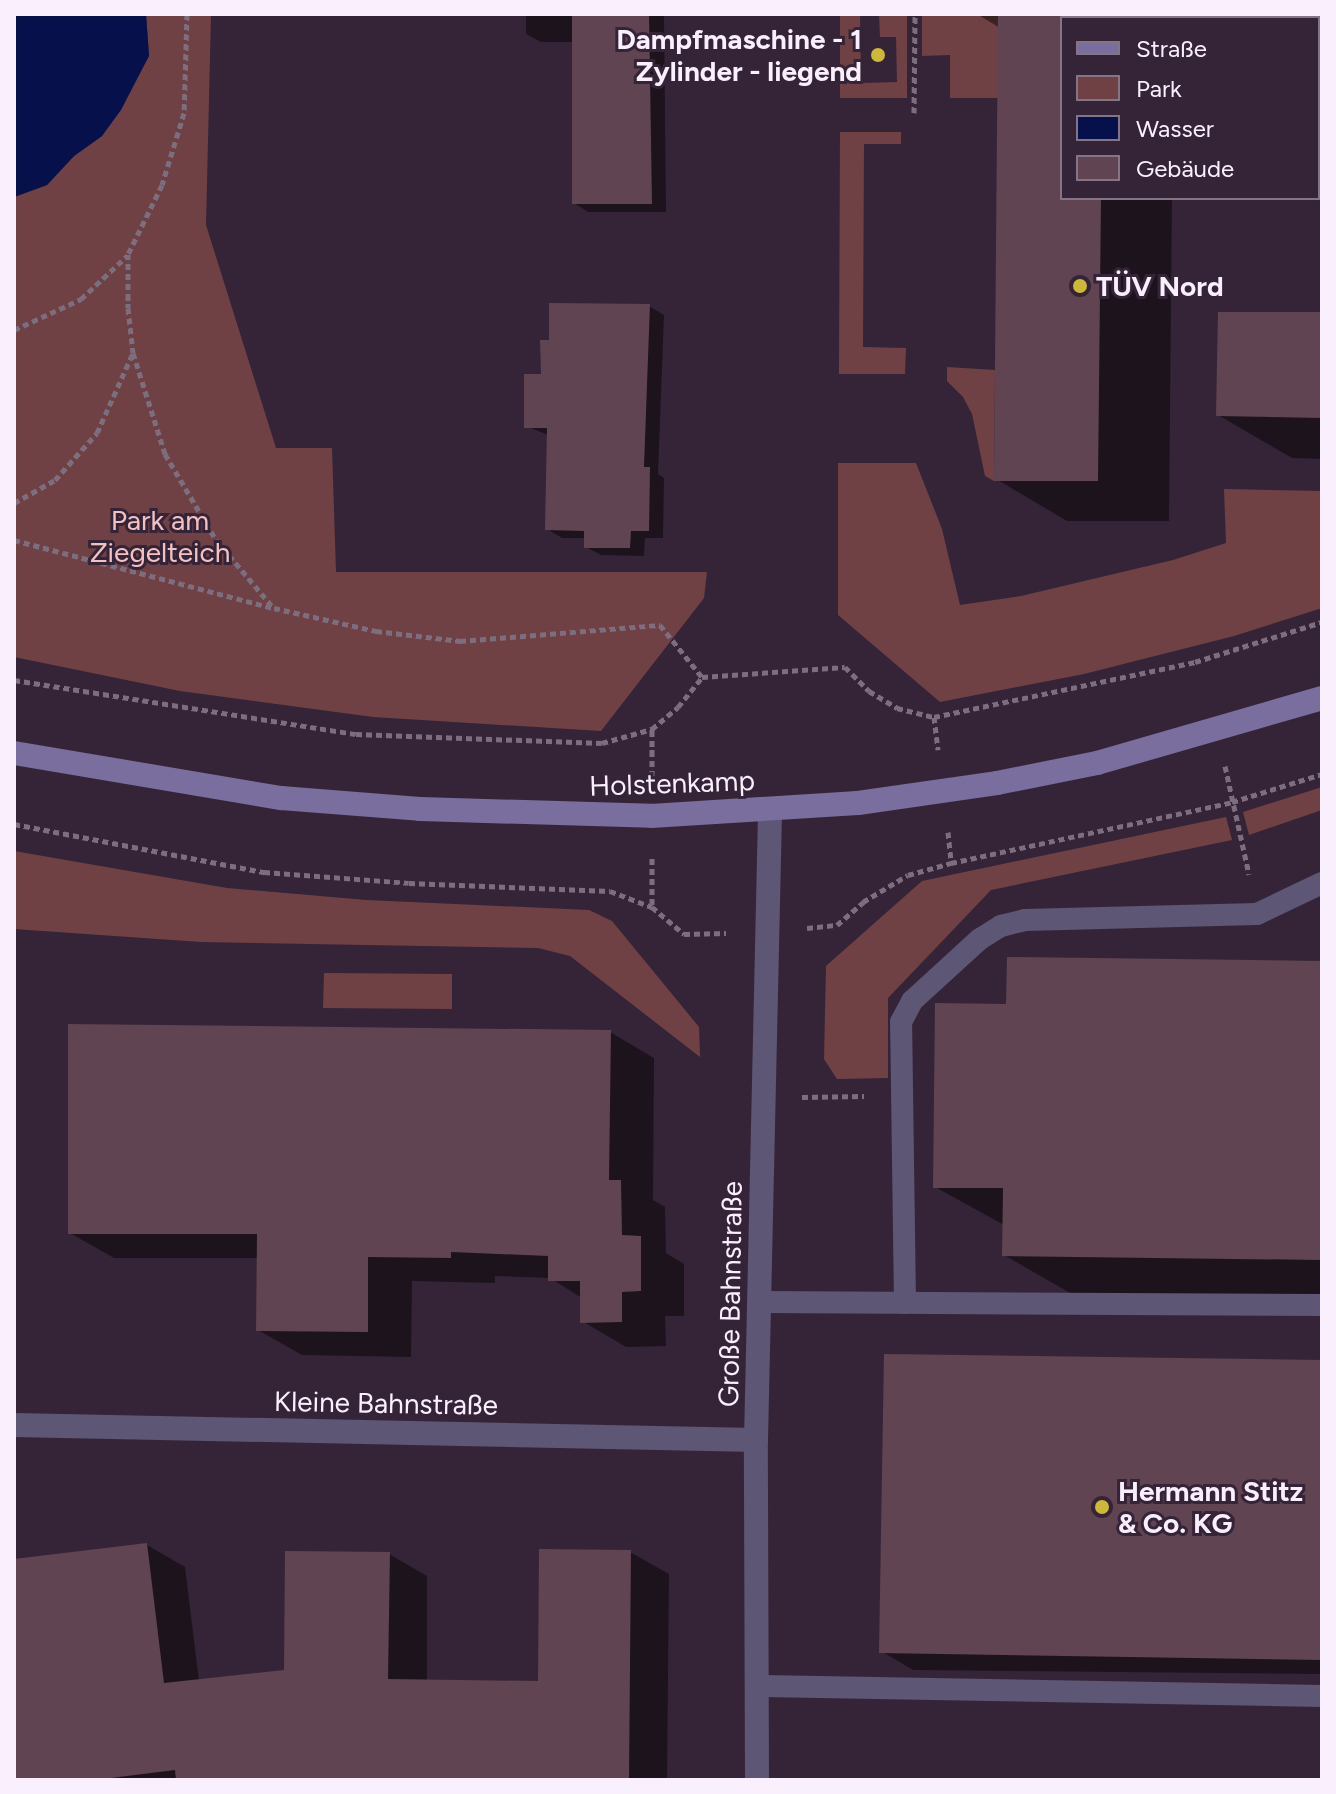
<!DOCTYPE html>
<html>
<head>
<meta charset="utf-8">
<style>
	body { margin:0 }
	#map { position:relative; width:1336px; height:1794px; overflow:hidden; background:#352438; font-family:Figtree,sans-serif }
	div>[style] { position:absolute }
	.green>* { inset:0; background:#704144 }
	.water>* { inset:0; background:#06114c }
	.shadow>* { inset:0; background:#0007 }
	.building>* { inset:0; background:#604451 }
	.path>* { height:5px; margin-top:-2.5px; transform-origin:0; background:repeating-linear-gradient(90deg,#7d6e7f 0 6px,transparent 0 10px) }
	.lane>* { height:22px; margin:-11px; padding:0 11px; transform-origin:11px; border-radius:11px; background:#5d5674 }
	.street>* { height:24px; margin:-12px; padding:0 12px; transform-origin:12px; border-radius:12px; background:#5d5674 }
	.secondary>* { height:24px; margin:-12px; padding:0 12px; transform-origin:12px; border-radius:12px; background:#796e9e }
	.dots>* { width:22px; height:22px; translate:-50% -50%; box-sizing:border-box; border:4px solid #352438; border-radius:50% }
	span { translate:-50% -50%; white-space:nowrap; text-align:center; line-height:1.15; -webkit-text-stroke:6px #352438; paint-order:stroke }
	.poi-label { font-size:28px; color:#faeffc; font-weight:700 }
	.right { translate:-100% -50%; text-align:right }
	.left { translate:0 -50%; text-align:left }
	.park-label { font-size:28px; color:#f2c2c3 }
	.street-label { font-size:28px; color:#faeffc }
	.frame { position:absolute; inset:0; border:16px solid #faeffc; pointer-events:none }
	.legend { position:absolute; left:1060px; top:16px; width:260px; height:184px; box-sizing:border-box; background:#352438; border:2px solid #847586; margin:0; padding:10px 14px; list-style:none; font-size:24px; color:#faeffc }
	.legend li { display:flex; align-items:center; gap:16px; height:40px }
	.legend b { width:40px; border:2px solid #847586 }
</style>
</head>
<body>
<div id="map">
	<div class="green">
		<i style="clip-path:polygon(146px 14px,211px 14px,206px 225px,276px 448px,332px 448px,336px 572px,707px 572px,704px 598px,601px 731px,373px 717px,180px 691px,14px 657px,14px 197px,47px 185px,74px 156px,102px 136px,149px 56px)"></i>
		<i style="clip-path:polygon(840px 14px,860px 14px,861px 83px,897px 82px,896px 37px,880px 37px,879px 14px,907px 14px,907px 98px,840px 98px)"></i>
		<i style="clip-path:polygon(922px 14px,998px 14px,998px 98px,950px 98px,950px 55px,922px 56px)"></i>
		<i style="clip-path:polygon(840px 132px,901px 132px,901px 144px,864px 144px,863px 347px,906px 348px,905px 374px,839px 374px)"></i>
		<i style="clip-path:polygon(947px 367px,995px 370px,994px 481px,985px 476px,972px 414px,963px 397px,947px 381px)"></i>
		<i style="clip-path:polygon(838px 463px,916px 463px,942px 529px,960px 605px,1021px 596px,1173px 560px,1226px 543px,1224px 489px,1322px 491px,1322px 608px,1234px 636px,1084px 674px,940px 702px,838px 615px)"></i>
		<i style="clip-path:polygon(1322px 787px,1322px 810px,1249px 835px,1243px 812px)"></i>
		<i style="clip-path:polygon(1226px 817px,1232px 840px,991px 890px,888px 998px,888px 1078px,837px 1079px,824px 1059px,826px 966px,922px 881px)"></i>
		<i style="clip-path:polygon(14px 851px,227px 888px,366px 900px,589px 910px,612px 921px,699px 1027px,700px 1057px,570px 956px,538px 948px,201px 942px,14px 929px)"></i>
		<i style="clip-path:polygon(324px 973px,452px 974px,452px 1009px,323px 1008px)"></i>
	</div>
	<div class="water">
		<i style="clip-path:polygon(14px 14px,146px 14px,149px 56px,121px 110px,102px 136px,74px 156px,47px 185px,14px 197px)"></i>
	</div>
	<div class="shadow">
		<i style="clip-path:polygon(526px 14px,664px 14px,666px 212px,588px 212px,574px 203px,574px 42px,541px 42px,526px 34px)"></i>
		<i style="clip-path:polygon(977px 14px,1322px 14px,1322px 39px,1318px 38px,1318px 18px,1062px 18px,1062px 198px,1172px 198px,1169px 521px,1067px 521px,996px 479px,1000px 28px)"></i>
		<i style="clip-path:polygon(649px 306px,664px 315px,658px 474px,664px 478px,663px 538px,645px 538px,644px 556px,601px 555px,586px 547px,586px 538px,562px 538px,547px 529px,548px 435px,526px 426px,551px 342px)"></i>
		<i style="clip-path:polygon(1322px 314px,1322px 459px,1292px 458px,1218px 415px)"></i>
		<i style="clip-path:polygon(1322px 963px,1322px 1296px,1070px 1293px,1004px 1255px,1004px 1225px,935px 1187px,1008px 1006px)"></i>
		<i style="clip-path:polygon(610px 1032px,654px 1058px,653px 1200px,665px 1207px,666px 1253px,684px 1264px,684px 1316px,665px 1316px,666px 1346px,626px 1347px,582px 1321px,582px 1298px,550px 1278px,495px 1276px,495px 1283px,412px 1281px,411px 1357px,302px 1355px,258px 1330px,259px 1258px,114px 1258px,70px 1233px)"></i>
		<i style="clip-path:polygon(1322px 1361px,1322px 1674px,913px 1670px,881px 1651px)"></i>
		<i style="clip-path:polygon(147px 1545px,185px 1567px,199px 1681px,286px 1672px,389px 1554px,427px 1576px,427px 1681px,540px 1683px,630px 1552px,669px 1574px,667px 1780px,14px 1780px,14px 1561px)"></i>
	</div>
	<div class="building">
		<i style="clip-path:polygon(572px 14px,649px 14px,652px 204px,572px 204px)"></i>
		<i style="clip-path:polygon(998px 14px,1062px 14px,1062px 198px,1101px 198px,1098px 481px,994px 481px)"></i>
		<i style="clip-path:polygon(549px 303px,650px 304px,644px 467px,650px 467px,649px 531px,631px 531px,630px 548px,584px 548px,584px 531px,545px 530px,547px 428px,524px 428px,524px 374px,541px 374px,540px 340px,549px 340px)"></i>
		<i style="clip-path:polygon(1218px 312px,1322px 312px,1322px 418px,1216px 416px)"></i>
		<i style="clip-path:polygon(1007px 957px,1322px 961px,1322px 1260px,1002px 1256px,1003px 1188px,933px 1188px,935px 1003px,1006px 1004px)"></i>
		<i style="clip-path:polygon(68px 1024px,611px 1030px,609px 1180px,621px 1180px,622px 1235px,641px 1236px,641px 1291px,622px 1292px,622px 1322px,580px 1323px,580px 1281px,548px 1281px,548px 1256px,451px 1252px,451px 1258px,368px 1257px,368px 1332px,256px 1331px,257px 1234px,68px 1234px)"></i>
		<i style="clip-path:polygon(884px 1354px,1322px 1360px,1322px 1660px,879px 1653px)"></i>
		<i style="clip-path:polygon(147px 1543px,164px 1683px,284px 1670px,285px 1551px,390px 1552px,388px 1679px,538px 1681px,539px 1549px,631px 1550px,629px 1780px,176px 1780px,175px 1770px,95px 1780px,14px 1780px,14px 1559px)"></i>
	</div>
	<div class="path">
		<i style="left:187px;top:14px;width:99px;rotate:91.7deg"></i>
		<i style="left:184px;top:113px;width:75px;rotate:107deg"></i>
		<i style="left:162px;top:185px;width:77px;rotate:116.2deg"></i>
		<i style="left:128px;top:254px;width:54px;rotate:90deg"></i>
		<i style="left:128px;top:308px;width:45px;rotate:83.7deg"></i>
		<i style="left:133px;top:353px;width:106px;rotate:72.4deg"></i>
		<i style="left:165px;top:454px;width:100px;rotate:59.3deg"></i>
		<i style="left:216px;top:540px;width:87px;rotate:49.7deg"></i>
		<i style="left:914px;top:113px;width:99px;rotate:-89.4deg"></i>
		<i style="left:14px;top:330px;width:74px;rotate:-24.8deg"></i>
		<i style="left:81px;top:299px;width:64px;rotate:-43.1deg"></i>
		<i style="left:14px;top:503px;width:47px;rotate:-29.3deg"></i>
		<i style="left:55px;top:480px;width:63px;rotate:-48.2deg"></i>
		<i style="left:97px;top:433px;width:88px;rotate:-65.8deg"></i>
		<i style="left:14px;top:540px;width:269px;rotate:14.7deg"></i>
		<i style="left:274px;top:608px;width:105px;rotate:12.7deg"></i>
		<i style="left:376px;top:631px;width:85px;rotate:6.8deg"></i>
		<i style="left:460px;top:641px;width:201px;rotate:-4.6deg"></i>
		<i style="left:660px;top:625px;width:67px;rotate:51.1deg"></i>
		<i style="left:14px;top:680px;width:346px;rotate:9deg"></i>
		<i style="left:356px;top:734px;width:246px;rotate:2.1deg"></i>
		<i style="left:602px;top:743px;width:52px;rotate:-15.6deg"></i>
		<i style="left:652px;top:729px;width:34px;rotate:-40deg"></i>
		<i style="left:678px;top:707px;width:38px;rotate:-51deg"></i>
		<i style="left:702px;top:677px;width:143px;rotate:-4deg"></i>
		<i style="left:845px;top:667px;width:34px;rotate:45deg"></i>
		<i style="left:869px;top:691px;width:33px;rotate:31deg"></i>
		<i style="left:897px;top:708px;width:38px;rotate:14deg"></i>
		<i style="left:934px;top:717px;width:267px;rotate:-11.9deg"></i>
		<i style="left:1195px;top:662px;width:133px;rotate:-17.5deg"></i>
		<i style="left:934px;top:717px;width:33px;rotate:83deg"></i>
		<i style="left:1225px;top:766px;width:111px;rotate:77.5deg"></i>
		<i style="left:652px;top:776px;width:47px;rotate:-90deg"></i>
		<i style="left:14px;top:824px;width:255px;rotate:10.9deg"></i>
		<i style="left:264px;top:872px;width:145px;rotate:4.3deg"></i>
		<i style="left:409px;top:883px;width:201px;rotate:2.3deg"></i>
		<i style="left:610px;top:891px;width:45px;rotate:20.9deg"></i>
		<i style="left:652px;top:907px;width:42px;rotate:40.2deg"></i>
		<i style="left:684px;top:934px;width:42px;rotate:-1.4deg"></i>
		<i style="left:948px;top:832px;width:31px;rotate:84deg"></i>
		<i style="left:652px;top:858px;width:49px;rotate:90deg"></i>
		<i style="left:807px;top:928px;width:30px;rotate:-6deg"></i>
		<i style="left:837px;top:925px;width:35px;rotate:-41deg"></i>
		<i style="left:863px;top:902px;width:52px;rotate:-31deg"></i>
		<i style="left:908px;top:875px;width:45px;rotate:-15.6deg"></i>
		<i style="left:951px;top:863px;width:288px;rotate:-12.2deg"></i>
		<i style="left:1232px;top:802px;width:94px;rotate:-17.3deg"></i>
		<i style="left:802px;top:1097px;width:62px;rotate:-0.9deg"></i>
	</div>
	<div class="lane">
		<i style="left:761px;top:1302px;width:561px;rotate:0.31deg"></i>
		<i style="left:905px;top:1303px;width:281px;rotate:-90.8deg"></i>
		<i style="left:901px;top:1022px;width:24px;rotate:-62deg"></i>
		<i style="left:912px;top:1001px;width:92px;rotate:-42.4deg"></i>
		<i style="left:980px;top:939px;width:25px;rotate:-32deg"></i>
		<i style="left:1001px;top:926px;width:25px;rotate:-14deg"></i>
		<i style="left:1025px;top:920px;width:232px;rotate:-1.5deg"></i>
		<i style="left:1257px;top:914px;width:72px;rotate:-25.5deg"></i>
		<i style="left:757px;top:1686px;width:565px;rotate:1.01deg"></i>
	</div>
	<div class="street">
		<i style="left:14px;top:1425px;width:742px;rotate:1.16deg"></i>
		<i style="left:757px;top:1780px;width:340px;rotate:-90.2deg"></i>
		<i style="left:756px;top:1440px;width:629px;rotate:-88.72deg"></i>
	</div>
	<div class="secondary">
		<i style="left:14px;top:753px;width:271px;rotate:9.6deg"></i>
		<i style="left:281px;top:798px;width:139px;rotate:4.5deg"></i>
		<i style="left:420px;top:809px;width:231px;rotate:1.7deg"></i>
		<i style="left:651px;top:816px;width:207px;rotate:-3.6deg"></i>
		<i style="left:858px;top:803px;width:140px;rotate:-8.2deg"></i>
		<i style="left:997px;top:783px;width:102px;rotate:-11.3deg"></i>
		<i style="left:1097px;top:763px;width:234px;rotate:-16.1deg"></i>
	</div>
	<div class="dots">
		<i style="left:878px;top:55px;background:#ceb837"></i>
		<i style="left:1080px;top:286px;background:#ceb837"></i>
		<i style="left:1102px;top:1507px;background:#ceb837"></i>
	</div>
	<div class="poi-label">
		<span class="right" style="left:862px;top:55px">Dampfmaschine - 1<br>Zylinder - liegend</span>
		<span class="left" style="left:1096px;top:286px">TÜV Nord</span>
		<span class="left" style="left:1118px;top:1507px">Hermann Stitz<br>&amp; Co. KG</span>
	</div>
	<div class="park-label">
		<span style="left:160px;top:536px">Park am<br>Ziegelteich</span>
	</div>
	<div class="street-label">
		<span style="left:672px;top:783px;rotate:-2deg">Holstenkamp</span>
		<span style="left:730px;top:1294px;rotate:-89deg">Große Bahnstraße</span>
		<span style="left:386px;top:1403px;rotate:1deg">Kleine Bahnstraße</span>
	</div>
	<div class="frame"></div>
	<ul class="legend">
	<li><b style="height:10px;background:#796e9e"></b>Straße</li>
	<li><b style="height:22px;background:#704144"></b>Park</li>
	<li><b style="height:22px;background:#06114c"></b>Wasser</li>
	<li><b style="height:22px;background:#604451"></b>Gebäude</li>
	</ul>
</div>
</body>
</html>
